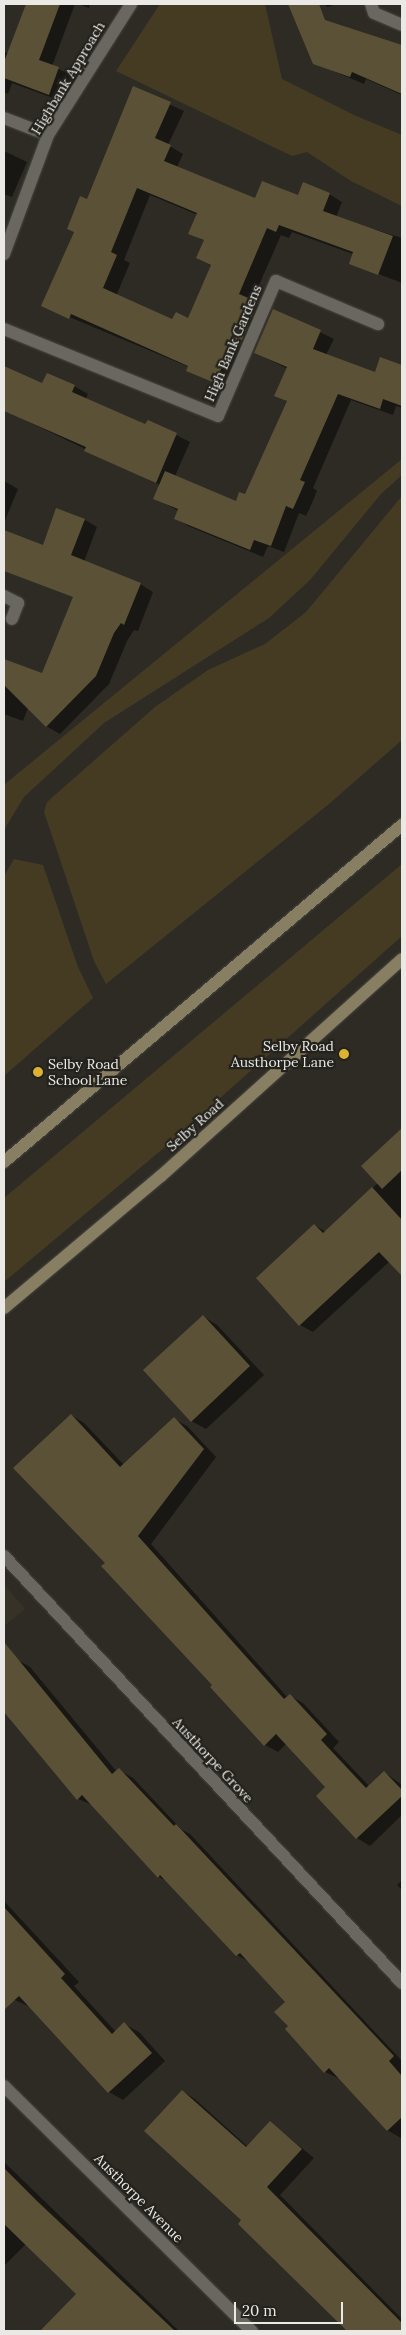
<!DOCTYPE html>
<html>
<head>
<meta charset="utf-8">
<style>
	body { margin:0 }
	#map { position:relative; width:406px; height:2335px; overflow:hidden; background:#2e2b25; font-family:Lora,serif }
	div>[style] { position:absolute }
	.built>* { inset:0; background:#373226 }
	.green>* { inset:0; background:#453b23 }
	.shadow>* { inset:0; background:#0007 }
	.building>* { inset:0; background:#5b5136 }
	.roads { filter:drop-shadow(0 0 1px #494742) drop-shadow(0 0 1px #494742) }
	.minor>* { height:12px; margin:-6px; padding:0 6px; transform-origin:6px; border-radius:6px; background:#696760 }
	.secondary>* { height:12px; margin:-6px; padding:0 6px; transform-origin:6px; border-radius:6px; background:#887e62 }
	.dots>* { width:14px; height:14px; translate:-50% -50%; box-sizing:border-box; border:2px solid #24221c; border-radius:50% }
	span { translate:-50% -50%; white-space:nowrap; text-align:center; line-height:1.15; -webkit-text-stroke:4.5px #24221c; paint-order:stroke }
	.street-label { font-size:14px; color:#eae9e5 }
	.poi-label { font-size:14px; color:#eae9e5 }
	.right { translate:-100% -50%; text-align:right }
	.left { translate:0 -50%; text-align:left }
	.frame { position:absolute; inset:0; border:5px solid #eae9e5; pointer-events:none }
	.scale { position:absolute; left:234px; top:2302px; width:109px; height:22px; box-sizing:border-box; border:2px solid #eae9e5; border-top:0; padding-left:6px; font-size:15px; line-height:18px; white-space:nowrap; color:#eae9e5; -webkit-text-stroke:4px #24221c; paint-order:stroke }
</style>
</head>
<body>
<div id="map">
	<div class="built">
		<i style="clip-path:polygon(4px 1584px,25px 1609px,4px 1626px)"></i>
	</div>
	<div class="green">
		<i style="clip-path:polygon(160px 4px,265px 4px,282px 79px,354px 115px,402px 135px,402px 206px,351px 181px,307px 152px,292px 156px,116px 71px)"></i>
		<i style="clip-path:polygon(402px 459px,402px 475px,381px 494px,310px 580px,269px 618px,104px 723px,24px 797px,4px 830px,5px 784px)"></i>
		<i style="clip-path:polygon(402px 496px,402px 740px,329px 804px,106px 984px,94px 961px,44px 812px,47px 802px,155px 707px,208px 670px,265px 644px,306px 612px)"></i>
		<i style="clip-path:polygon(14px 859px,43px 865px,78px 967px,93px 998px,4px 1076px,4px 876px)"></i>
		<i style="clip-path:polygon(402px 864px,402px 936px,165px 1147px,4px 1282px,4px 1198px)"></i>
	</div>
	<div class="shadow">
		<i style="clip-path:polygon(27px 4px,75px 4px,52px 66px,71px 75px,61px 101px,12px 83px,8px 94px,4px 92px,4px 51px,8px 54px)"></i>
		<i style="clip-path:polygon(78px 4px,90px 4px,89px 8px)"></i>
		<i style="clip-path:polygon(322px 4px,336px 4px,328px 7px)"></i>
		<i style="clip-path:polygon(399px 46px,402px 47px,402px 95px,366px 79px,364px 84px,314px 63px)"></i>
		<i style="clip-path:polygon(evenodd,134px 88px,184px 111px,168px 145px,183px 154px,177px 167px,256px 200px,329px 194px,342px 202px,336px 217px,402px 238px,402px 283px,350px 263px,353px 254px,292px 232px,289px 238px,281px 235px,252px 301px,270px 311px,252px 353px,245px 350px,228px 389px,188px 370px,189px 367px,43px 306px,134px 88px,150px 195px,198px 215px,190px 233px,205px 241px,197px 258px,212px 266px,189px 319px,173px 321px,116px 296px,130px 263px,124px 260px,150px 195px)"></i>
		<i style="clip-path:polygon(4px 151px,27px 162px,12px 197px,4px 194px)"></i>
		<i style="clip-path:polygon(274px 310px,334px 339px,326px 355px,376px 374px,381px 359px,402px 366px,402px 408px,396px 406px,393px 415px,351px 400px,313px 488px,317px 491px,312px 503px,306px 516px,299px 513px,284px 552px,268px 546px,263px 557px,188px 526px,175px 518px,179px 511px,154px 498px,160px 485px,4px 410px,4px 368px,43px 385px,74px 386px,88px 394px,85px 400px,146px 426px,148px 421px,190px 442px,175px 476px,237px 502px,246px 496px,288px 402px,276px 395px,288px 369px,255px 353px)"></i>
		<i style="clip-path:polygon(4px 481px,18px 489px,4px 523px)"></i>
		<i style="clip-path:polygon(85px 520px,97px 527px,82px 567px,43px 548px)"></i>
		<i style="clip-path:polygon(140px 584px,153px 592px,138px 631px,134px 630px,127px 641px,109px 684px,60px 734px,46px 726px,28px 708px,23px 721px,4px 714px,4px 660px,43px 674px)"></i>
		<i style="clip-path:polygon(402px 1130px,402px 1270px,390px 1261px,313px 1332px,300px 1325px,314px 1225px,326px 1232px,378px 1183px,363px 1166px)"></i>
		<i style="clip-path:polygon(203px 1316px,217px 1325px,264px 1375px,206px 1429px,191px 1421px)"></i>
		<i style="clip-path:polygon(71px 1415px,84px 1423px,124px 1465px,174px 1419px,187px 1426px,216px 1457px,151px 1544px,288px 1698px,290px 1696px,303px 1703px,339px 1742px,333px 1748px,369px 1786px,384px 1772px,402px 1785px,402px 1815px,370px 1846px,357px 1838px,327px 1787px,287px 1743px,278px 1752px,265px 1745px,107px 1563px)"></i>
		<i style="clip-path:polygon(16px 1659px,30px 1667px,117px 1772px,119px 1770px,133px 1778px,181px 1829px,190px 1834px,402px 2061px,401px 2138px,387px 2130px,340px 2079px,325px 2072px,286px 2029px,290px 2026px,287px 2002px,251px 1963px,237px 1955px,168px 1882px,159px 1877px,93px 1805px,78px 1799px,4px 1710px,4px 1669px)"></i>
		<i style="clip-path:polygon(402px 1880px,402px 1890px,397px 1885px)"></i>
		<i style="clip-path:polygon(4px 1901px,79px 1982px,74px 1986px,116px 2032px,124px 2024px,139px 2032px,165px 2061px,123px 2100px,109px 2092px,30px 2007px,15px 2000px,4px 1988px)"></i>
		<i style="clip-path:polygon(182px 2091px,195px 2099px,248px 2147px,270px 2122px,314px 2158px,280px 2195px,402px 2319px,402px 2331px,348px 2331px,239px 2224px,243px 2220px)"></i>
		<i style="clip-path:polygon(4px 2162px,179px 2331px,63px 2331px,52px 2320px,78px 2294px,26px 2244px,4px 2266px)"></i>
	</div>
	<div class="building">
		<i style="clip-path:polygon(26px 4px,60px 4px,39px 60px,59px 67px,49px 95px,4px 78px,4px 62px)"></i>
		<i style="clip-path:polygon(288px 4px,319px 4px,325px 20px,402px 45px,402px 94px,352px 72px,350px 77px,313px 64px)"></i>
		<i style="clip-path:polygon(evenodd,133px 86px,171px 102px,155px 138px,171px 145px,164px 161px,255px 198px,262px 181px,298px 195px,303px 182px,330px 193px,323px 211px,393px 236px,378px 275px,349px 264px,353px 252px,279px 225px,276px 232px,267px 228px,239px 294px,258px 302px,239px 347px,232px 344px,215px 383px,186px 371px,188px 366px,71px 314px,69px 319px,41px 306px,74px 232px,67px 229px,80px 196px,87px 199px,133px 86px,137px 188px,197px 213px,188px 234px,204px 240px,196px 258px,211px 265px,188px 318px,176px 312px,172px 319px,103px 288px,117px 255px,111px 252px,137px 188px)"></i>
		<i style="clip-path:polygon(273px 309px,321px 330px,313px 349px,375px 372px,380px 357px,402px 365px,402px 406px,383px 399px,380px 409px,338px 394px,300px 480px,305px 482px,293px 509px,286px 506px,271px 546px,254px 540px,250px 550px,174px 519px,178px 509px,153px 499px,165px 471px,236px 501px,239px 492px,245px 494px,287px 401px,274px 396px,287px 367px,254px 353px)"></i>
		<i style="clip-path:polygon(4px 366px,42px 383px,47px 373px,75px 385px,72px 392px,145px 424px,148px 420px,177px 433px,156px 483px,84px 451px,86px 447px,4px 411px)"></i>
		<i style="clip-path:polygon(56px 508px,85px 519px,71px 555px,141px 583px,124px 625px,121px 623px,114px 633px,96px 676px,46px 727px,4px 685px,4px 659px,42px 673px,73px 597px,4px 571px,4px 530px,43px 545px)"></i>
		<i style="clip-path:polygon(402px 1128px,402px 1170px,382px 1189px,361px 1166px)"></i>
		<i style="clip-path:polygon(372px 1187px,402px 1220px,402px 1276px,379px 1252px,299px 1326px,256px 1278px,314px 1224px,323px 1233px)"></i>
		<i style="clip-path:polygon(203px 1315px,250px 1366px,191px 1422px,143px 1370px)"></i>
		<i style="clip-path:polygon(71px 1414px,120px 1467px,174px 1417px,204px 1449px,138px 1536px,284px 1699px,290px 1694px,327px 1734px,321px 1740px,366px 1788px,384px 1771px,402px 1790px,402px 1796px,356px 1839px,316px 1796px,325px 1787px,276px 1734px,264px 1746px,210px 1687px,212px 1685px,101px 1566px,105px 1563px,13px 1468px)"></i>
		<i style="clip-path:polygon(4px 1642px,112px 1774px,119px 1768px,174px 1826px,176px 1824px,394px 2056px,389px 2061px,402px 2076px,402px 2117px,387px 2131px,329px 2068px,324px 2073px,285px 2029px,288px 2026px,274px 2012px,285px 2002px,240px 1953px,236px 1956px,160px 1875px,158px 1878px,82px 1795px,77px 1800px,4px 1712px)"></i>
		<i style="clip-path:polygon(4px 1907px,65px 1974px,61px 1978px,112px 2034px,124px 2022px,152px 2053px,108px 2093px,19px 1996px,4px 2010px)"></i>
		<i style="clip-path:polygon(182px 2090px,246px 2147px,270px 2121px,302px 2149px,267px 2187px,402px 2323px,402px 2331px,347px 2331px,238px 2224px,241px 2220px,144px 2131px)"></i>
		<i style="clip-path:polygon(4px 2168px,37px 2201px,175px 2331px,40px 2331px,76px 2294px,4px 2224px)"></i>
	</div>
	<div class="roads">
		<div class="minor">
			<i style="left:371px;top:4px;width:9px;rotate:72deg"></i>
			<i style="left:374px;top:13px;width:30px;rotate:23deg"></i>
			<i style="left:4px;top:118px;width:47px;rotate:21.1deg"></i>
			<i style="left:4px;top:254px;width:127px;rotate:-69.7deg"></i>
			<i style="left:48px;top:135px;width:155px;rotate:-57.6deg"></i>
			<i style="left:4px;top:329px;width:231px;rotate:22.1deg"></i>
			<i style="left:218px;top:416px;width:147px;rotate:-66.8deg"></i>
			<i style="left:276px;top:281px;width:111px;rotate:22.9deg"></i>
			<i style="left:4px;top:596px;width:16px;rotate:27deg"></i>
			<i style="left:18px;top:603px;width:17px;rotate:111deg"></i>
			<i style="left:4px;top:1556px;width:584px;rotate:47.01deg"></i>
			<i style="left:4px;top:2086px;width:349px;rotate:44.7deg"></i>
		</div>
		<div class="secondary">
			<i style="left:4px;top:1162px;width:522px;rotate:-40.26deg"></i>
			<i style="left:4px;top:1308px;width:205px;rotate:-40.1deg"></i>
			<i style="left:161px;top:1176px;width:324px;rotate:-42deg"></i>
		</div>
	</div>
	<div class="dots">
		<i style="left:344px;top:1054px;background:#dcb233"></i>
		<i style="left:38px;top:1072px;background:#dcb233"></i>
	</div>
	<div class="street-label">
		<span style="left:68px;top:78px;rotate:-59deg">Highbank Approach</span>
		<span style="left:233px;top:343px;rotate:-67deg">High Bank Gardens</span>
		<span style="left:195px;top:1125px;rotate:-42deg">Selby Road</span>
		<span style="left:213px;top:1760px;rotate:47deg">Austhorpe Grove</span>
		<span style="left:139px;top:2198px;rotate:45deg">Austhorpe Avenue</span>
	</div>
	<div class="poi-label">
		<span class="right" style="left:334px;top:1054px">Selby Road<br>Austhorpe Lane</span>
		<span class="left" style="left:48px;top:1072px">Selby Road<br>School Lane</span>
	</div>
	<div class="frame"></div>
	<div class="scale">20 m</div>
</div>
</body>
</html>
